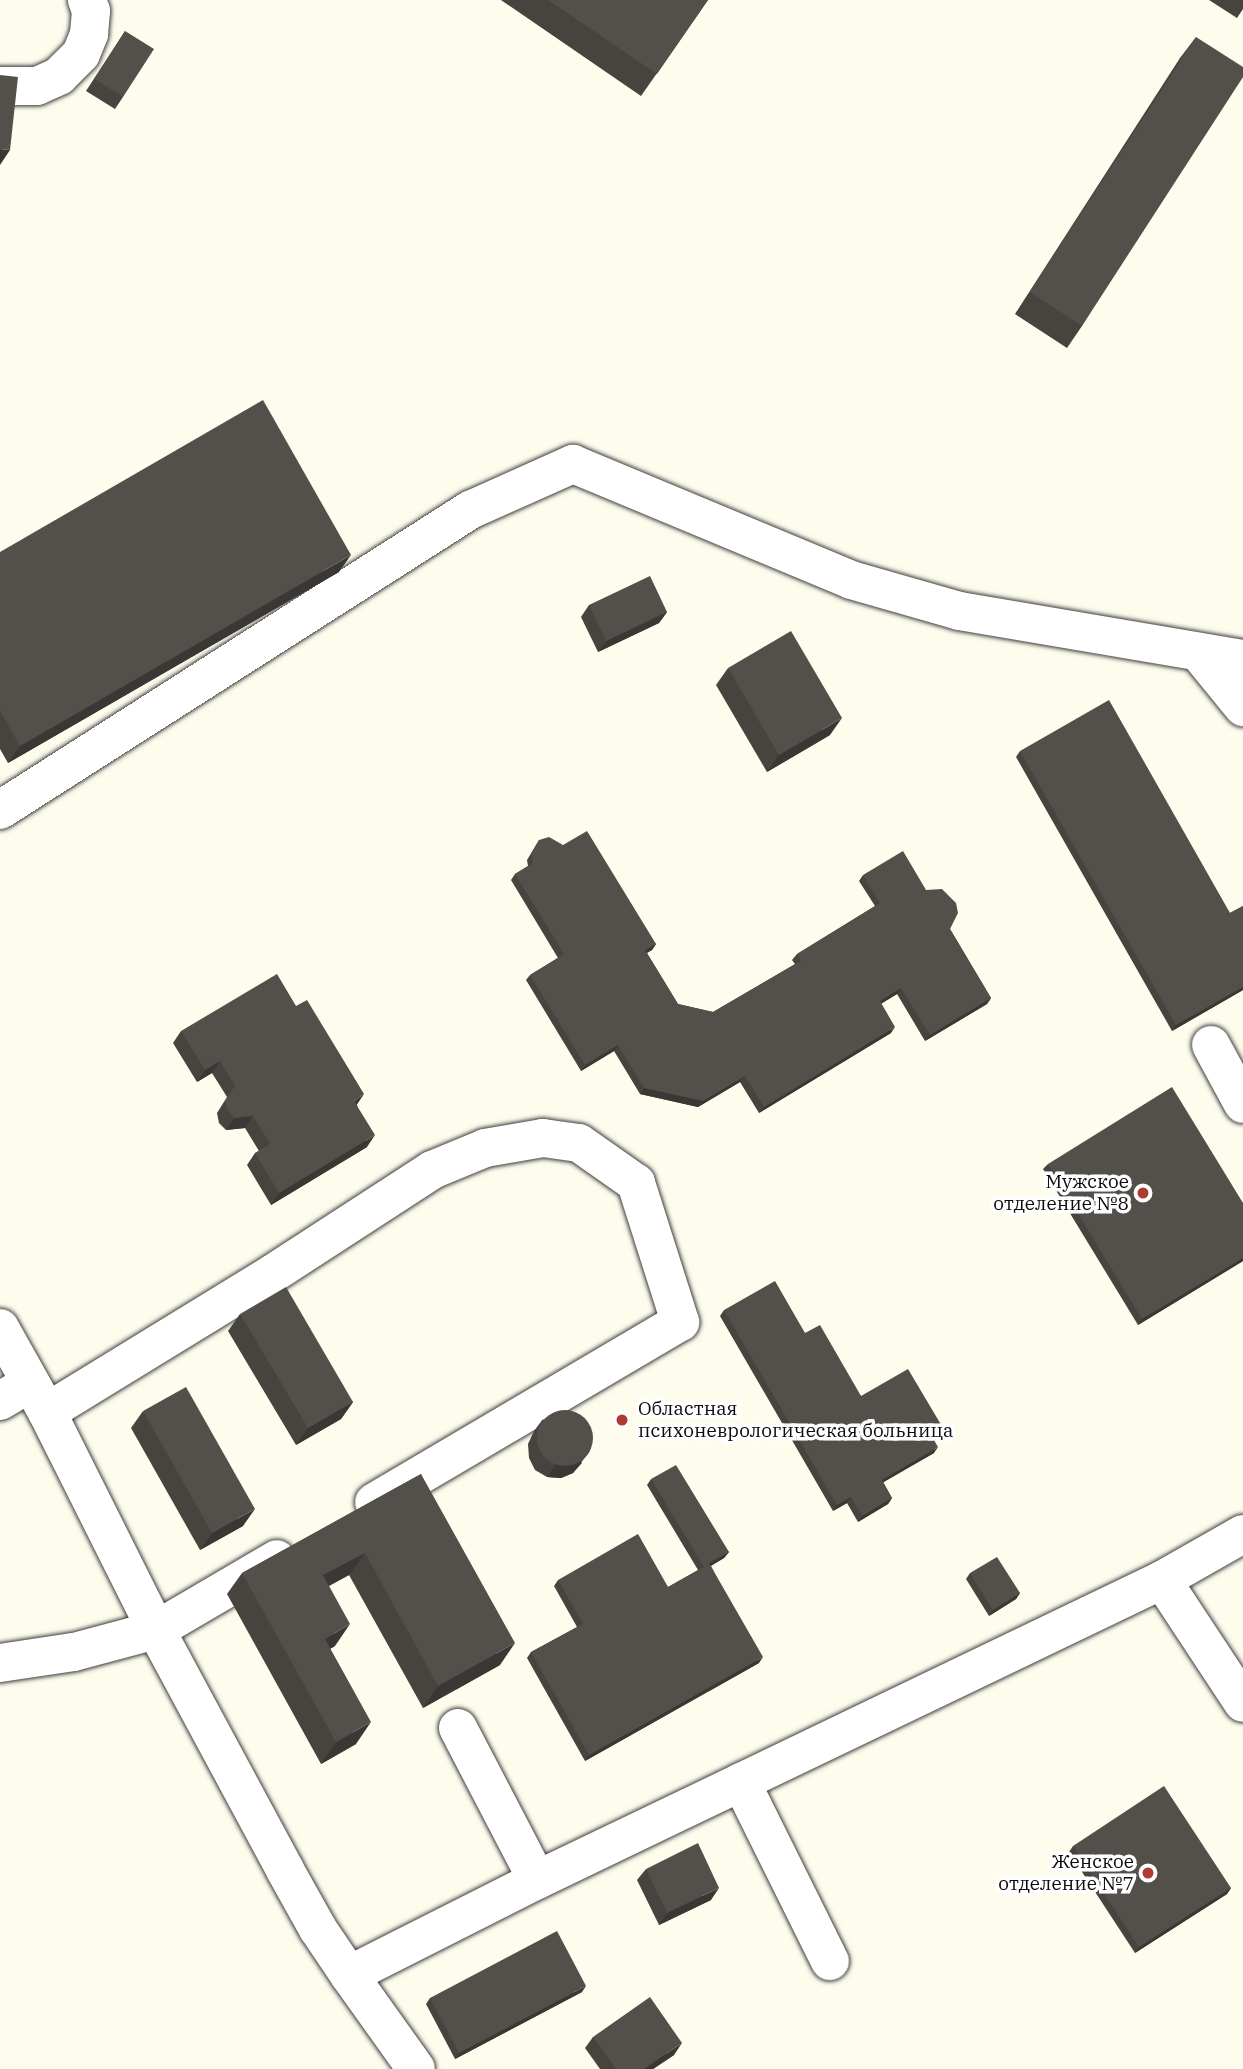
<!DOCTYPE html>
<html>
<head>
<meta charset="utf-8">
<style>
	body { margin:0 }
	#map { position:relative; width:1243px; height:2069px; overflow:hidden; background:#fdfced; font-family:"IBM Plex Serif",serif }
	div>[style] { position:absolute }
	.roads { filter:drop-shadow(0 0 2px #3f3f3f) drop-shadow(0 0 2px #3f3f3f) }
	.minor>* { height:38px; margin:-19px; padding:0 19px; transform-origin:19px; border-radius:19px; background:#fff }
	.wall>* { inset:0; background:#474440 }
	.shaded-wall>* { inset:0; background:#3a3734 }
	.building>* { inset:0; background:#534f4a }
	.round { border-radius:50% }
	.dots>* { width:19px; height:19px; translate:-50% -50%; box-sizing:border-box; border:4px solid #fff; border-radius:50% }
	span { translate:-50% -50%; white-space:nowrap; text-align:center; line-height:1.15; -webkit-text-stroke:7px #fff; paint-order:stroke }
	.poi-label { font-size:19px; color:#0c0c0c }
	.right { translate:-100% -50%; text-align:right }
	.left { translate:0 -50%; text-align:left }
</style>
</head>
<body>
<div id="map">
	<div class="roads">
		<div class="minor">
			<i style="left:0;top:86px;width:37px"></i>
			<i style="left:37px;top:86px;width:24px;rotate:-24deg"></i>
			<i style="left:59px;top:76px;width:31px;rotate:-45deg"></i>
			<i style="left:81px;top:54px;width:22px;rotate:-68deg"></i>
			<i style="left:89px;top:34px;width:23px;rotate:-85deg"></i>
			<i style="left:91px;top:11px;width:12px;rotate:-110deg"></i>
			<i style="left:1199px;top:653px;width:70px;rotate:50.8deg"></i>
			<i style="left:0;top:810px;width:558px;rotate:-32.55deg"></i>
			<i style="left:470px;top:510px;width:113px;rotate:-24.1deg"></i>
			<i style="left:573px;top:464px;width:301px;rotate:22.6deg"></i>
			<i style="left:851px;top:580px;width:112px;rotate:16deg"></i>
			<i style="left:959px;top:611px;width:288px;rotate:9.6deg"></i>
			<i style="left:1211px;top:1045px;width:67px;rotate:61.5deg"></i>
			<i style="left:0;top:1328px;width:96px;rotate:60.8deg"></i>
			<i style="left:47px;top:1412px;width:244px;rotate:63.4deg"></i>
			<i style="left:156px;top:1630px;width:272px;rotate:61.7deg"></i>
			<i style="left:285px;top:1870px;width:68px;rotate:60.8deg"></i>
			<i style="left:318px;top:1929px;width:55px;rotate:56deg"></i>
			<i style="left:349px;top:1975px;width:211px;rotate:-26.8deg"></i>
			<i style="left:537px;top:1880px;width:693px;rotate:-25.64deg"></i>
			<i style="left:1162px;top:1580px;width:93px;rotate:-29.6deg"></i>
			<i style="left:0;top:1401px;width:35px;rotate:-31deg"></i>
			<i style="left:47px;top:1412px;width:264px;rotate:-31.5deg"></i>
			<i style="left:272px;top:1274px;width:191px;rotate:-33deg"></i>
			<i style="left:432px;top:1170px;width:57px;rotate:-22.5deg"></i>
			<i style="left:485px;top:1148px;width:59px;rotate:-9.8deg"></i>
			<i style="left:543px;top:1138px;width:36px;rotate:8deg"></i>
			<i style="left:579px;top:1143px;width:70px;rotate:35.1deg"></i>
			<i style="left:636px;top:1183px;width:146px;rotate:72.4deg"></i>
			<i style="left:680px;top:1322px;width:355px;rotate:149.5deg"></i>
			<i style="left:1162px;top:1580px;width:147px;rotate:56.6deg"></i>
			<i style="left:0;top:1663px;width:75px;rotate:-8.5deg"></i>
			<i style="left:74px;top:1652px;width:85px;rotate:-15deg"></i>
			<i style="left:156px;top:1630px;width:140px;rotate:-30.4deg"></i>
			<i style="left:458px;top:1728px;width:171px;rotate:62.5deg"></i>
			<i style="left:741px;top:1782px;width:200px;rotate:63.6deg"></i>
			<i style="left:349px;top:1975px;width:115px;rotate:54.5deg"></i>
		</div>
	</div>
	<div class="wall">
		<i style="clip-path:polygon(501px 0,708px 0,641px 96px)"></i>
		<i style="clip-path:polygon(1209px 0,1243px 0,1243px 9px,1237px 18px)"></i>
		<i style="clip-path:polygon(125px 31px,123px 97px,115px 109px,86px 91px)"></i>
		<i style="clip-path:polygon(1196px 37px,1082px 326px,1067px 348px,1015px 314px,1180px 58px)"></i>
		<i style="clip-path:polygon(0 552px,339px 572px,8px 763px,0 749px)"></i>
		<i style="clip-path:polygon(589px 605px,667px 612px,659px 623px,598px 652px,581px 617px)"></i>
		<i style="clip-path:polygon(728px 668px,830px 735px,767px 772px,716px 685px)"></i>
		<i style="clip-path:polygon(1020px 751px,1230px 913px,1243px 906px,1243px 990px,1172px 1031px,1016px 757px)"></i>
		<i style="clip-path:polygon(539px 840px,656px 944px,652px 950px,647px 953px,678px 1004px,713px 1012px,795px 964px,792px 960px,797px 954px,875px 906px,859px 881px,863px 875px,950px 929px,991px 998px,987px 1004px,925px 1041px,897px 994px,881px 1004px,891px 1033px,759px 1113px,740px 1082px,698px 1107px,640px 1094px,614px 1051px,581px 1071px,526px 980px,530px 975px,558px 958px,511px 880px,515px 874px,528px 866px,527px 860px)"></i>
		<i style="clip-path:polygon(181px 1031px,357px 1105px,367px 1147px,271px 1205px,247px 1165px,255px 1153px,259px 1151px,245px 1128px,226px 1130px,219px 1123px,217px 1113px,227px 1097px,212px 1073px,197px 1082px,173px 1043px)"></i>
		<i style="clip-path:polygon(1048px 1164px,1243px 1203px,1243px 1261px,1138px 1325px,1043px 1169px)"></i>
		<i style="clip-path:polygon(724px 1310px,805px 1333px,861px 1396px,943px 1428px,939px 1434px,933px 1437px,934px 1453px,883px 1482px,892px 1498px,888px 1504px,858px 1522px,847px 1503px,833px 1511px,720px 1316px)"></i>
		<i style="clip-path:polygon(240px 1314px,353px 1402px,341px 1419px,296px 1445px,228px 1331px)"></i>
		<i style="clip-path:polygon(143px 1411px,243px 1526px,200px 1550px,131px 1428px)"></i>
		<i style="clip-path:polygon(543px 1419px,582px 1463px,573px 1473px,561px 1478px,547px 1477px,535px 1470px,529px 1458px,528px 1444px,534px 1431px)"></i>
		<i style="clip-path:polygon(421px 1474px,500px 1665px,423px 1708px,349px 1575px,329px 1586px,335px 1646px,330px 1649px,356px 1744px,321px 1764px,227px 1594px,242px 1573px)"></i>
		<i style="clip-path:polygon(651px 1479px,729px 1552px,724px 1558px,711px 1566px,759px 1663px,585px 1761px,527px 1658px,531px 1652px,577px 1627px,554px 1586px,558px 1580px,668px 1587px,698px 1570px,647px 1485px)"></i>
		<i style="clip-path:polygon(970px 1573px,1020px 1593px,1016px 1599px,989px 1616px,966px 1579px)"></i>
		<i style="clip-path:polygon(1073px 1846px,1231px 1888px,1227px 1894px,1135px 1953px,1069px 1852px)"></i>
		<i style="clip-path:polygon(646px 1869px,711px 1900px,659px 1925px,637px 1880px)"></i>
		<i style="clip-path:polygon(582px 1992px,455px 2059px,426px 2004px,430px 1998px)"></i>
		<i style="clip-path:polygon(593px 2037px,674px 2055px,653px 2069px,600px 2069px,585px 2048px)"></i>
	</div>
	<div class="shaded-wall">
		<i style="clip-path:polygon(0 149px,10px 150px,0 165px)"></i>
		<i style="clip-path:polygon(351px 555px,339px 572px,8px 763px,20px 746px)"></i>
		<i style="clip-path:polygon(667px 612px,659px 623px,598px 652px,606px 641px)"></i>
		<i style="clip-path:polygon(842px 718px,830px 735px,767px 772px,779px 755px)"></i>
		<i style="clip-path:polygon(656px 944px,652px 950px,641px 956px,645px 950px)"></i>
		<i style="clip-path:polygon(1243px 987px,1243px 990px,1172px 1031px,1176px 1025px)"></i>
		<i style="clip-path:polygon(901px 988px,897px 994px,875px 1007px,880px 1001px)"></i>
		<i style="clip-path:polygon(991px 998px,987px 1004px,925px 1041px,930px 1035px)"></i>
		<i style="clip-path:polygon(895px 1027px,891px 1033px,759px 1113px,764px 1107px)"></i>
		<i style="clip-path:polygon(618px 1045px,614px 1051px,581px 1071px,585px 1065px)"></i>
		<i style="clip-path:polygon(220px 1061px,212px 1073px,197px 1082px,205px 1070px)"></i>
		<i style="clip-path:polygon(745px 1076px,740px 1082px,698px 1107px,640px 1094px,644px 1088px)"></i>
		<i style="clip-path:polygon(364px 1094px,356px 1106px,354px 1101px)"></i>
		<i style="clip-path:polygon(253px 1116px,245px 1128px,226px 1130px,234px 1118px)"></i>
		<i style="clip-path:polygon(375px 1135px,367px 1147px,271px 1205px,279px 1193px)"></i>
		<i style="clip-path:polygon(1243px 1258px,1243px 1261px,1138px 1325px,1142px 1319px)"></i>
		<i style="clip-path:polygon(353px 1402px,341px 1419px,296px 1445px,308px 1428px)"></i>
		<i style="clip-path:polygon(943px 1428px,939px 1434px,927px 1441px,931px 1435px)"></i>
		<i style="clip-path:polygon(938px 1447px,934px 1453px,877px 1486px,882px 1480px)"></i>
		<i style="clip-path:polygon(590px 1451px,573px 1473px,561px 1478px,547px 1477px,555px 1465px)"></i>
		<i style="clip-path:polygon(851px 1497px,847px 1503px,833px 1511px,837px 1505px)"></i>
		<i style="clip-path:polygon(892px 1498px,888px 1504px,858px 1522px,862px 1516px)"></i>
		<i style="clip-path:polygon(255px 1509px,243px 1526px,200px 1550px,212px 1533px)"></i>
		<i style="clip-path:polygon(729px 1552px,724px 1558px,705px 1569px,709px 1563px)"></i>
		<i style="clip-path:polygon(365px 1553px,349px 1575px,308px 1597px,323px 1575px)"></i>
		<i style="clip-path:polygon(1020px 1593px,1016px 1599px,989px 1616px,993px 1610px)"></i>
		<i style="clip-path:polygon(350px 1624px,335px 1646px,310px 1660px,325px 1639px)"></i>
		<i style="clip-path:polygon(515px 1643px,500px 1665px,423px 1708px,438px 1686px)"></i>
		<i style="clip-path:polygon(763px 1657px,759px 1663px,585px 1761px,589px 1755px)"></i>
		<i style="clip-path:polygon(371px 1722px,356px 1744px,321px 1764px,336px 1742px)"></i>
		<i style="clip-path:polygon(719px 1888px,711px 1900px,659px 1925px,667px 1913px)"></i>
		<i style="clip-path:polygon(1231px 1888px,1227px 1894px,1135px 1953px,1139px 1947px)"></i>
		<i style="clip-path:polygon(586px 1986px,582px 1992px,455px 2059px,459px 2053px)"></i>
		<i style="clip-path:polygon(682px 2043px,674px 2055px,653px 2069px,644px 2069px)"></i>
	</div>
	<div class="building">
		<i style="clip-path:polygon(548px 0,708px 0,657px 74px)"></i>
		<i style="clip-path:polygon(125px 31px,154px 49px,123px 97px,95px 79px)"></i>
		<i style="clip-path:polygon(1196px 37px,1243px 67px,1243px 77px,1082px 326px,1030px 292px)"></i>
		<i style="clip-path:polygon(0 75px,18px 77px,10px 150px,0 149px)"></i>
		<i style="clip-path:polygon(263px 400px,351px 555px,20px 746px,0 711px,0 552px)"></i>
		<i style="clip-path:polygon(650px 576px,667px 612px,606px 641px,589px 605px)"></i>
		<i style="clip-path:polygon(791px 631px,842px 718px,779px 755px,728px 668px)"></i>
		<i style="clip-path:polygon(1109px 700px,1230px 913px,1243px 906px,1243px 987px,1176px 1025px,1020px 751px)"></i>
		<i style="clip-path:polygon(587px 831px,656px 944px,645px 950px,678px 1004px,713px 1012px,801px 961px,797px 954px,880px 903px,863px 875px,903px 851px,926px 890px,942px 889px,956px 903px,958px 913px,950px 929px,991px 998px,930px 1035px,901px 988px,880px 1001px,895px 1027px,764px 1107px,745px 1076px,703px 1101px,644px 1088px,618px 1045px,585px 1065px,530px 975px,564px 954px,515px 874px,533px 863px,531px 854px,539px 840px,549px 837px,563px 845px)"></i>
		<i style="clip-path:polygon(277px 974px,296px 1006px,307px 1000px,364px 1094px,354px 1101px,375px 1135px,279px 1193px,255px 1153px,270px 1144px,253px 1116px,234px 1118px,228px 1111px,225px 1101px,235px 1086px,220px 1061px,205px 1070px,181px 1031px)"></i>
		<i style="clip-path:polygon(1172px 1087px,1243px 1203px,1243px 1258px,1142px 1319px,1048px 1164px)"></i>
		<i style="clip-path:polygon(775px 1281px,805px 1333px,820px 1325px,861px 1396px,908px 1369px,943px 1428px,931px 1435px,938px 1447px,882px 1480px,892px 1498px,862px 1516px,851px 1497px,837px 1505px,724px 1310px)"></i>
		<i style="clip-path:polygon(286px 1287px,353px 1402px,308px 1428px,240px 1314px)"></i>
		<i style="clip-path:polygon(186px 1387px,255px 1509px,212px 1533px,143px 1411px)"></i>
		<i class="round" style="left:537px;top:1410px;width:56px;height:56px"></i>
		<i style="clip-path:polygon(676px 1465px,729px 1552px,709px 1563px,763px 1657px,589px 1755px,531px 1652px,583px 1624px,558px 1580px,638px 1534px,668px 1587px,704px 1567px,651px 1479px)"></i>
		<i style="clip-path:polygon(421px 1474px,515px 1643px,438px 1686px,365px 1553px,323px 1575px,350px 1624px,325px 1639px,371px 1722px,336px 1742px,242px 1573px)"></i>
		<i style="clip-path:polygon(997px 1557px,1020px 1593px,993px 1610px,970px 1573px)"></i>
		<i style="clip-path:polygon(1164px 1786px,1231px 1888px,1139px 1947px,1073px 1846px)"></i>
		<i style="clip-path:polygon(698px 1843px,719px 1888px,667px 1913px,646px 1869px)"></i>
		<i style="clip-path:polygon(557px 1931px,586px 1986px,459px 2053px,430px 1998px)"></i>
		<i style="clip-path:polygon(650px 1997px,682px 2043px,644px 2069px,616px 2069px,593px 2037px)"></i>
	</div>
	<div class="dots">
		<i style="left:1143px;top:1193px;background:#ad3b34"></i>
		<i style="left:622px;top:1420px;background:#ad3b34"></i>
		<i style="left:1148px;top:1873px;background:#ad3b34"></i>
	</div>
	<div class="poi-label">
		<span class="right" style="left:1129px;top:1193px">Мужское<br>отделение №8</span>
		<span class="left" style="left:638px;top:1420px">Областная<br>психоневрологическая больница</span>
		<span class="right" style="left:1134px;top:1873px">Женское<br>отделение №7</span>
	</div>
</div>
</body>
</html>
